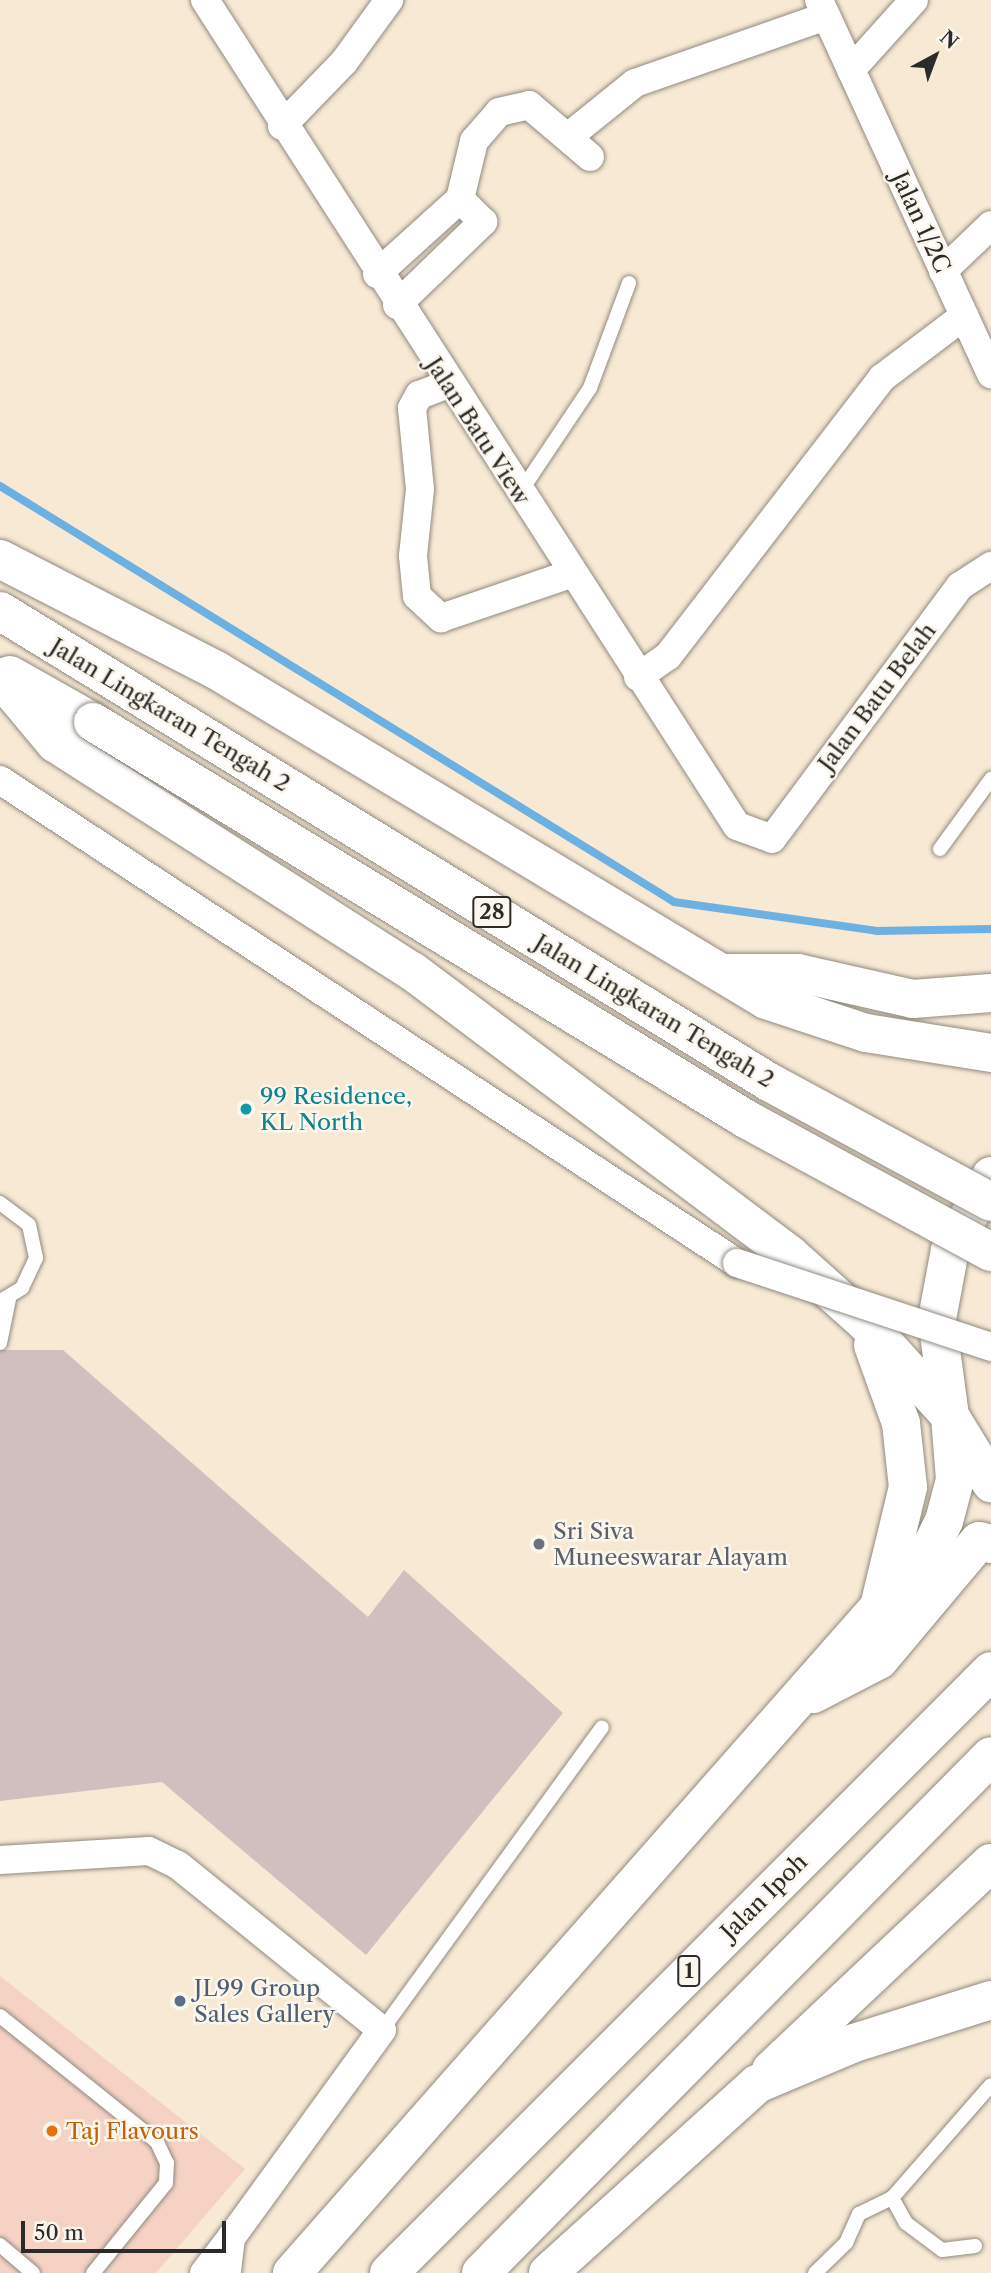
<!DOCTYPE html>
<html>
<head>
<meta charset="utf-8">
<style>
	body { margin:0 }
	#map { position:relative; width:991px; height:2273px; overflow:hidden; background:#f7e9d4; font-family:"Libre Caslon Text",serif }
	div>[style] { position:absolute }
	.built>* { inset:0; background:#f6d2c5 }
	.industrial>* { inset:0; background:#d1bfbf }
	.stream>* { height:8px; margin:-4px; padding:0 4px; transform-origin:4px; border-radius:4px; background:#6cb1e2 }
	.roads { filter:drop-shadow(0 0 2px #918a80) drop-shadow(0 0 2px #918a80) }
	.lane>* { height:14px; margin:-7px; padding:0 7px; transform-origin:7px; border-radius:7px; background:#fff }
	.street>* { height:28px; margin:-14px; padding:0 14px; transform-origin:14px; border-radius:14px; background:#fff }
	.highway>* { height:38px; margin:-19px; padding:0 19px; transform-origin:19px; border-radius:19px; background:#fff }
	.bridges { filter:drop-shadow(0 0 2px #918a80) drop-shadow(0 0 2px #918a80) }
	.street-bridge>* { height:28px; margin:-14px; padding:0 14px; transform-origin:14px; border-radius:14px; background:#fff }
	.highway-bridge>* { height:38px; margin:-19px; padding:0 19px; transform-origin:19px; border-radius:19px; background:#fff }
	.dots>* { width:19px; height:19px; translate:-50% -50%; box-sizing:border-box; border:4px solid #fbf7ec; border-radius:50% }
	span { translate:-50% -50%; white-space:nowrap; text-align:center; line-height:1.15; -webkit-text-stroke:5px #fbf7ec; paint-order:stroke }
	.shield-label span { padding:2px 5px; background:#fbf7ec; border:2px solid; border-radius:5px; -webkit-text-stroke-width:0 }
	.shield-label { font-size:21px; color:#2b2b2b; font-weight:700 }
	.street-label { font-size:23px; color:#2b2b2b }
	.culture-label { font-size:23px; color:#0d838f }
	.left { translate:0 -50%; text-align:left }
	.worship-label { font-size:23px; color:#5b616d }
	.service-label { font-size:23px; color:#4e5e75 }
	.food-label { font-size:23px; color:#c56008 }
	.north { position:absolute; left:900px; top:21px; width:70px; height:70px; -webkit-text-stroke:5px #fbf7ec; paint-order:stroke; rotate:41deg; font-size:19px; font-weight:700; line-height:28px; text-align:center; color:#2b2b2b }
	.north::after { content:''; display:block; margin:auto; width:24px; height:32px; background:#2b2b2b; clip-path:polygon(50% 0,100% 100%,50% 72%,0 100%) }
	.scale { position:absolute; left:21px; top:2221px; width:205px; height:32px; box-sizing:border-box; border:4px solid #2b2b2b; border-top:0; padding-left:9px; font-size:21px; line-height:24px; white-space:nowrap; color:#2b2b2b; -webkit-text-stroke:5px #fbf7ec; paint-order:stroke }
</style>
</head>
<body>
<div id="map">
	<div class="built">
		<i style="clip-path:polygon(0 1976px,245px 2169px,156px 2273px,0 2273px)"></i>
	</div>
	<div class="industrial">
		<i style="clip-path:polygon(0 1350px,63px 1350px,368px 1617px,404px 1570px,563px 1713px,366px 1955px,162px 1782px,0 1801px)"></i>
	</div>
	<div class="stream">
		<i style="left:0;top:486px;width:792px;rotate:31.68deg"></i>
		<i style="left:674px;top:902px;width:205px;rotate:8.1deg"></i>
		<i style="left:877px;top:931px;width:114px;rotate:-1deg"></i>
	</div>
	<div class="roads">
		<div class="lane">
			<i style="left:519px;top:494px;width:128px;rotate:-56.2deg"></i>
			<i style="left:590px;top:388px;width:112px;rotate:-69.6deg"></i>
			<i style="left:940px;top:849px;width:87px;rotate:-53.9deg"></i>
			<i style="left:0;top:1203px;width:36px;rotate:37deg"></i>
			<i style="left:29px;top:1225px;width:34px;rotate:78deg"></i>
			<i style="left:36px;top:1258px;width:33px;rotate:115deg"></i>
			<i style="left:22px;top:1288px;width:26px;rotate:149deg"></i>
			<i style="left:0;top:1343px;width:45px;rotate:-78.4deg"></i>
			<i style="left:0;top:2016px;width:201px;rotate:38.7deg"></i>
			<i style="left:157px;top:2142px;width:23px;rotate:65deg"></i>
			<i style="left:167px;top:2163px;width:20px;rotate:93deg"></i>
			<i style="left:166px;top:2183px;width:116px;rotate:129deg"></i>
			<i style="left:382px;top:2030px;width:374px;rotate:-54deg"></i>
			<i style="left:0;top:2245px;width:43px;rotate:40.3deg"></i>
			<i style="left:975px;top:2246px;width:33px;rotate:173deg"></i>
			<i style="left:942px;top:2250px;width:45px;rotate:-143.1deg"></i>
			<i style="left:906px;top:2223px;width:29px;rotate:-119deg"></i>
			<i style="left:892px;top:2198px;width:150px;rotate:-48.8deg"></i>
			<i style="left:815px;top:2273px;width:43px;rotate:-44.1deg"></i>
			<i style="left:846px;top:2243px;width:32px;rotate:-66deg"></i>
			<i style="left:859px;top:2214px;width:37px;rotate:-26deg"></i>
		</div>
		<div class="street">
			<i style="left:205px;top:0;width:982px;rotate:57.22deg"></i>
			<i style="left:737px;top:826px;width:37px;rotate:20deg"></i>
			<i style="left:772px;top:839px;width:315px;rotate:-53.4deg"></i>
			<i style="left:960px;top:586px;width:37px;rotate:-33deg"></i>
			<i style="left:819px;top:0;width:412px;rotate:65.3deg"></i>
			<i style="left:851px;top:70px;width:94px;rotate:-48deg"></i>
			<i style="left:282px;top:126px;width:89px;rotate:-45.9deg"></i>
			<i style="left:344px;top:62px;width:77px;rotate:-54deg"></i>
			<i style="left:568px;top:137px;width:86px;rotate:-38.9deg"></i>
			<i style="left:635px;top:83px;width:202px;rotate:-19.3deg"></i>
			<i style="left:943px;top:271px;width:66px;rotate:-43.8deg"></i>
			<i style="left:377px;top:274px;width:112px;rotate:-42.1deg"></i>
			<i style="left:460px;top:199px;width:60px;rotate:-76.4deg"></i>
			<i style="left:474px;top:141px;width:38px;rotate:-49deg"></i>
			<i style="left:499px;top:112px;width:31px;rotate:-13deg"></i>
			<i style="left:529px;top:105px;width:80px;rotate:40.4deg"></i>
			<i style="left:397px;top:305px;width:120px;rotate:-44deg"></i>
			<i style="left:483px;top:222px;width:33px;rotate:-135deg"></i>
			<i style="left:448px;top:384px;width:31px;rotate:159deg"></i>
			<i style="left:419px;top:395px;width:15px;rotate:118deg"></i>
			<i style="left:412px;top:408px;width:81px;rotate:84.4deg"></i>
			<i style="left:420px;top:489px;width:67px;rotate:96deg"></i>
			<i style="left:413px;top:556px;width:40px;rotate:84.3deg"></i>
			<i style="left:417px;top:596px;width:33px;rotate:43deg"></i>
			<i style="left:441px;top:618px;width:136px;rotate:-18.8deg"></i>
			<i style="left:638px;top:677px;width:37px;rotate:-35deg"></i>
			<i style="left:668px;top:656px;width:351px;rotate:-52.4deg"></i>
			<i style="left:882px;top:378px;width:103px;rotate:-37.1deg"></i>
			<i style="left:0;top:780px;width:881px;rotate:33.24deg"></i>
			<i style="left:0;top:1860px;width:149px;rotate:-3.5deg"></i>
			<i style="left:149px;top:1851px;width:32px;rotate:26deg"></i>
			<i style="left:178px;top:1865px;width:262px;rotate:39deg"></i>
			<i style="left:382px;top:2030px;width:257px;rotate:126deg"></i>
			<i style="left:204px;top:2273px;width:44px;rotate:-52.4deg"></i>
			<i style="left:231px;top:2238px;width:35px;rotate:97deg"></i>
		</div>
		<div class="highway">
			<i style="left:0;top:559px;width:243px;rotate:27.2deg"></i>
			<i style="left:216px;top:670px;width:641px;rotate:30.96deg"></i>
			<i style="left:766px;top:1000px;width:105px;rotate:18.3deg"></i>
			<i style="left:866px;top:1033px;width:127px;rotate:9.1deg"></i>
			<i style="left:10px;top:675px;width:95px;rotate:29.5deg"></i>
			<i style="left:0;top:677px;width:86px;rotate:50.2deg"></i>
			<i style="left:55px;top:743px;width:424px;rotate:32.6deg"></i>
			<i style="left:412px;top:971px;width:473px;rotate:36.9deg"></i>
			<i style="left:790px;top:1255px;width:102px;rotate:41.8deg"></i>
			<i style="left:866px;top:1323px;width:125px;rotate:47.9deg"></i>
			<i style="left:950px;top:1416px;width:64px;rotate:85.5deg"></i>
			<i style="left:955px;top:1480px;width:42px;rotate:105deg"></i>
			<i style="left:944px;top:1521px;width:58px;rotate:116.6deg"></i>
			<i style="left:918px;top:1573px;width:52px;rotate:138.9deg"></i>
			<i style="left:879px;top:1607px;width:888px;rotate:131.39deg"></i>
			<i style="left:723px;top:973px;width:75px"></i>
			<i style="left:798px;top:973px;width:118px;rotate:12.7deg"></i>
			<i style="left:913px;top:999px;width:78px;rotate:-4.4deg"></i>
			<i style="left:991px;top:1176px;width:85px;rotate:119deg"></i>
			<i style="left:950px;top:1250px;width:70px;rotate:100.7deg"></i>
			<i style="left:937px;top:1319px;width:98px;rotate:82.4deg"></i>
			<i style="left:950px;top:1416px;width:79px;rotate:58.5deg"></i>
			<i style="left:873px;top:1345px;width:83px;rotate:70.3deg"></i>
			<i style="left:901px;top:1423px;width:64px;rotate:83.8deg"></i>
			<i style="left:908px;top:1487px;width:123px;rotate:103.6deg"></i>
			<i style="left:813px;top:1694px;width:74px;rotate:-27.3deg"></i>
			<i style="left:879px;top:1660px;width:155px;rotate:-50deg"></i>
			<i style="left:979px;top:1541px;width:12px;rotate:14deg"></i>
			<i style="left:771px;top:2070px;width:302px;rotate:-43.3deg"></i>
			<i style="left:389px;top:2273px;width:851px;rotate:-45deg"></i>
			<i style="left:481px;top:2273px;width:726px;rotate:-45.39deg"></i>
			<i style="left:548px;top:2273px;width:282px;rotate:-42.1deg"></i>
			<i style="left:757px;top:2084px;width:105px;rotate:-22.9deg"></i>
			<i style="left:854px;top:2043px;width:144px;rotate:-17.4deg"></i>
		</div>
	</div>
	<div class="bridges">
		<div class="street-bridge">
			<i style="left:737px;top:1263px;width:268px;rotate:18.3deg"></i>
		</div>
		<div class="highway-bridge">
			<i style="left:0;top:611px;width:902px;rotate:31.49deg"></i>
			<i style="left:769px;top:1082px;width:252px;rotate:28.4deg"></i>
			<i style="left:93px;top:722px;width:764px;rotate:31.3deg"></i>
			<i style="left:746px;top:1119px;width:279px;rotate:28.5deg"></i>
		</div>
	</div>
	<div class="dots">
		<i style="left:246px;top:1109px;background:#0f9aa8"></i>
		<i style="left:539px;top:1544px;background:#6b7280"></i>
		<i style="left:180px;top:2001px;background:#5c6f8a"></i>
		<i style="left:52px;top:2131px;background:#e8710a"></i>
	</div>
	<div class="shield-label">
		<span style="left:492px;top:912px">28</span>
		<span style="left:689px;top:1971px">1</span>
	</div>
	<div class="street-label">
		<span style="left:921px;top:222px;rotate:65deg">Jalan 1/2C</span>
		<span style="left:478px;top:431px;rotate:57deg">Jalan Batu View</span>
		<span style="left:877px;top:697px;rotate:-53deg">Jalan Batu Belah</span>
		<span style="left:170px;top:715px;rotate:31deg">Jalan Lingkaran Tengah 2</span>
		<span style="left:654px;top:1011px;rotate:31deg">Jalan Lingkaran Tengah 2</span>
		<span style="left:764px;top:1897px;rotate:-45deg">Jalan Ipoh</span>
	</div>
	<div class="culture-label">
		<span class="left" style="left:260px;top:1109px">99 Residence,<br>KL North</span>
	</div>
	<div class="worship-label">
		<span class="left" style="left:553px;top:1544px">Sri Siva<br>Muneeswarar Alayam</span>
	</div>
	<div class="service-label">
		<span class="left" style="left:194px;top:2001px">JL99 Group<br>Sales Gallery</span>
	</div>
	<div class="food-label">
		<span class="left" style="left:66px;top:2131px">Taj Flavours</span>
	</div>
	<div class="north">N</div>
	<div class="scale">50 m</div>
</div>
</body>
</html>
